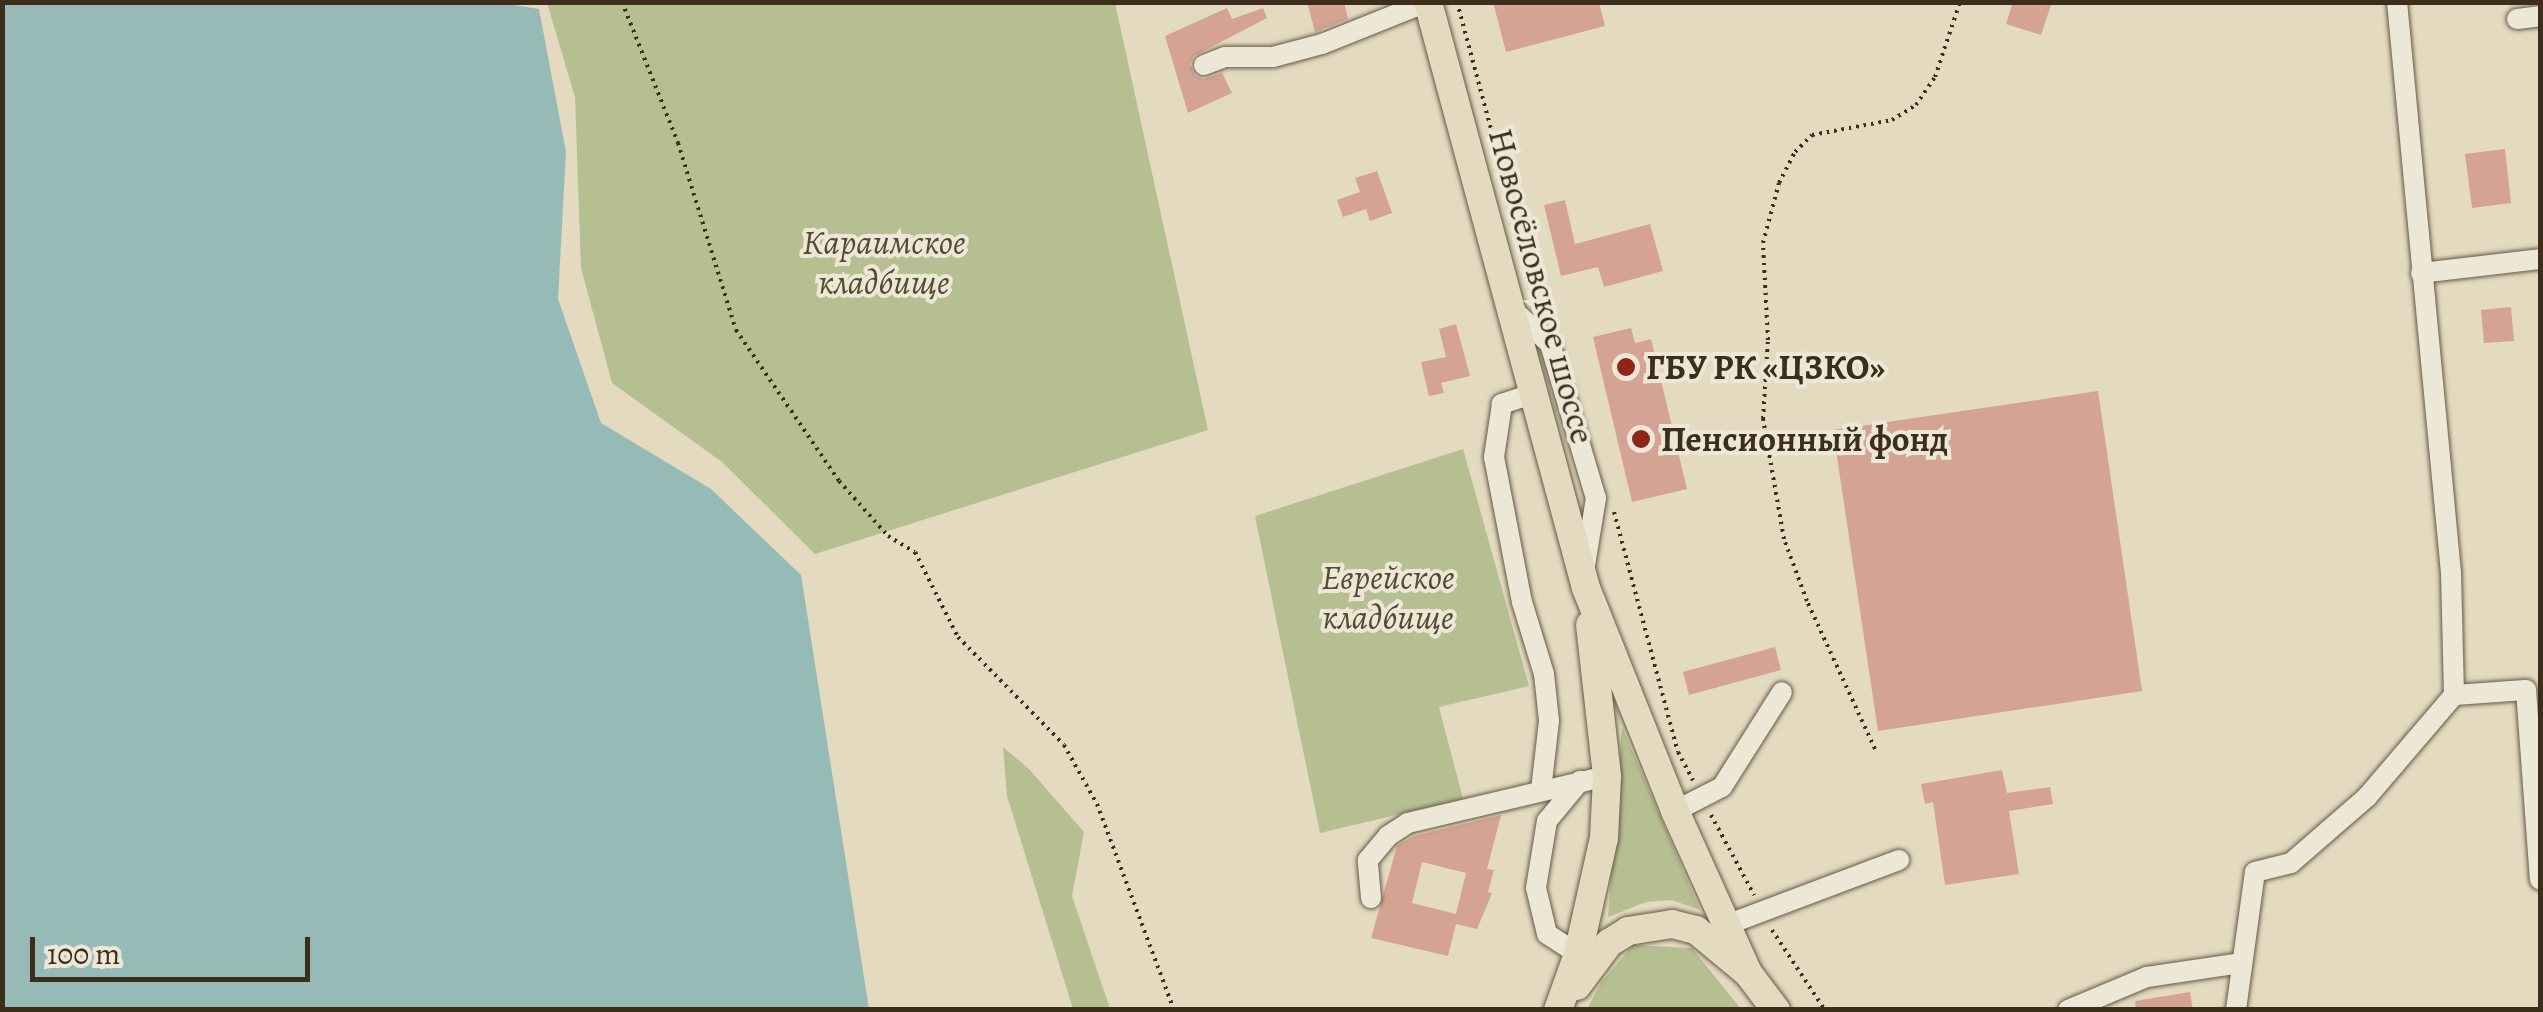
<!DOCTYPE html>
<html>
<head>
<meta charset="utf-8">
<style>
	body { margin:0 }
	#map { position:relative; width:2543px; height:1012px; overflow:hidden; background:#e3dac0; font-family:Alegreya,serif }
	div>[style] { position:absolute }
	.green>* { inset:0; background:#b5bf91 }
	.water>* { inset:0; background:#96bab6 }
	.building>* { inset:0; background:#d5a393 }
	.path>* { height:4px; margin-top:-2px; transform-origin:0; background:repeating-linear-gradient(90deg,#3c2e1b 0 2.5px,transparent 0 7.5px) }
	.roads { filter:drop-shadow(0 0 2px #665944) drop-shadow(0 0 2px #665944) }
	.minor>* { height:20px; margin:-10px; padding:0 10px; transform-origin:10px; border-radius:10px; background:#ede7d6 }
	.major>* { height:28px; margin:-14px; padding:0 14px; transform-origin:14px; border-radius:14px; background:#e3dac0 }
	.dots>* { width:28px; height:28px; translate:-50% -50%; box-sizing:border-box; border:5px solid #ede7d6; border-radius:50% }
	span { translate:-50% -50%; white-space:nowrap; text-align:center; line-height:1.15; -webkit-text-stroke:8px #ede7d6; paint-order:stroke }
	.park-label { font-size:35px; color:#544b33; font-style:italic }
	.street-label { font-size:35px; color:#3c2e1b }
	.poi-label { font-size:35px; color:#3c2e1b; font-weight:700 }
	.left { translate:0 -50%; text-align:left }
	.frame { position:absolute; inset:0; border:5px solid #3c2e1b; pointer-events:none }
	.scale { position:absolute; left:30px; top:937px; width:280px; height:45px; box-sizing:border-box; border:5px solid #3c2e1b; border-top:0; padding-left:12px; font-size:30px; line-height:35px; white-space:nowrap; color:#3c2e1b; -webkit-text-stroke:8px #ede7d6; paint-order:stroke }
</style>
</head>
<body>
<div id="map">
	<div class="green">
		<i style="clip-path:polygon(547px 3px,1115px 3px,1208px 430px,815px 554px,722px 462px,612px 383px,581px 268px,575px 97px)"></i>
		<i style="clip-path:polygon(1463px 449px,1529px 686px,1439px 707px,1463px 799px,1320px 833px,1255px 516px)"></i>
		<i style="clip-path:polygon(1622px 727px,1700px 910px,1672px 900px,1646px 902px,1608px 917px)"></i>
		<i style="clip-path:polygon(1003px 747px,1029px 769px,1084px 832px,1072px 896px,1110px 1009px,1073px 1009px,1007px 796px)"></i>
		<i style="clip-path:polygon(1633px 945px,1692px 948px,1741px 1009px,1587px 1009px,1601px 983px)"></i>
	</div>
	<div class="water">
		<i style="clip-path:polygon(496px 2px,539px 9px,566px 152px,558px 299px,601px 423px,711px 489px,801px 575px,869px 1009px,3px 1009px,3px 3px)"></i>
	</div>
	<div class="building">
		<i style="clip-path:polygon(1307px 2px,1344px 2px,1348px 19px,1315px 32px)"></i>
		<i style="clip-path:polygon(1493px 2px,1599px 2px,1605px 26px,1506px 52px)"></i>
		<i style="clip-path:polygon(2013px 2px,2052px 2px,2041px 35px,2006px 24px)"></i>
		<i style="clip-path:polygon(1227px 8px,1232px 19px,1263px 8px,1267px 18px,1194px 56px,1190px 64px,1195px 75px,1203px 79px,1222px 73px,1232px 93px,1188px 113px,1165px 36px)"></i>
		<i style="clip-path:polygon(2505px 149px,2511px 203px,2472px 208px,2465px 154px)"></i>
		<i style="clip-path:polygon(1377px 171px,1392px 213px,1370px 221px,1366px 209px,1343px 217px,1337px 200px,1360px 192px,1355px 178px)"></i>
		<i style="clip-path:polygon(1565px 200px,1575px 244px,1650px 224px,1663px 271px,1604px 287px,1598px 267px,1561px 276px,1544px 205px)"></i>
		<i style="clip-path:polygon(2511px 307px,2514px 341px,2484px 343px,2481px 310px)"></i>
		<i style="clip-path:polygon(1456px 324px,1470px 376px,1441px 383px,1444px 393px,1429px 396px,1421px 362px,1446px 357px,1439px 329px)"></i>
		<i style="clip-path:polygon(1631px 328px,1635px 343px,1651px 339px,1687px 489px,1632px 502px,1593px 337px)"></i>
		<i style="clip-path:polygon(2098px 391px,2142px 691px,1878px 731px,1833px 430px)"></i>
		<i style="clip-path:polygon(1775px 647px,1781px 670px,1689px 695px,1683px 672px)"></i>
		<i style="clip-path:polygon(2002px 770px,2007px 793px,2050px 787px,2053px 804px,2009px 811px,2019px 874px,1945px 885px,1933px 802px,1925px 804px,1921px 784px)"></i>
		<i style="clip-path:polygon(evenodd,1501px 815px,1487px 869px,1494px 870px,1488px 892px,1492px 893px,1477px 929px,1456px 924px,1448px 956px,1371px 938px,1397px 846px,1414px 836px,1501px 815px,1422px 862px,1466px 873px,1456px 914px,1412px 903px,1422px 862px)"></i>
		<i style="clip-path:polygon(2190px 992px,2193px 1010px,2136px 1010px,2135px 1001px)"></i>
	</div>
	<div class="path">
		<i style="left:622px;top:2px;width:152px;rotate:68.3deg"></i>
		<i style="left:678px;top:143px;width:196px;rotate:72.8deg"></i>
		<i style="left:736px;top:330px;width:183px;rotate:55.7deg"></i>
		<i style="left:839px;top:481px;width:74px;rotate:48.3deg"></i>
		<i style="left:888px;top:536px;width:31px;rotate:31deg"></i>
		<i style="left:915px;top:552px;width:95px;rotate:63.2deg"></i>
		<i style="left:958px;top:637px;width:151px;rotate:45.5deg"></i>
		<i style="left:1064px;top:745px;width:68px;rotate:60.8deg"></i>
		<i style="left:1097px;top:804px;width:220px;rotate:69.5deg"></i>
		<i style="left:1457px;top:2px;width:316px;rotate:75deg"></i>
		<i style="left:1614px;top:512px;width:248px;rotate:75.1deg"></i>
		<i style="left:1678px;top:752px;width:32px;rotate:62deg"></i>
		<i style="left:1875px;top:749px;width:163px;rotate:-114.7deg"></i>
		<i style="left:1807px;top:601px;width:66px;rotate:-110.4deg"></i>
		<i style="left:1784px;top:539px;width:122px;rotate:-99.9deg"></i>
		<i style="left:1763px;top:419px;width:79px;rotate:-86.4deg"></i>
		<i style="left:1768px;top:340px;width:97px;rotate:-93deg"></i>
		<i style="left:1763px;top:243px;width:62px;rotate:-75.1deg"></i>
		<i style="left:1779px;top:183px;width:35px;rotate:-63deg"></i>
		<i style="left:1795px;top:152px;width:24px;rotate:-45deg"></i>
		<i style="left:1812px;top:135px;width:81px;rotate:-10.6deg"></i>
		<i style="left:1892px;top:120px;width:28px;rotate:-32deg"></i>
		<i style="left:1916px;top:105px;width:34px;rotate:-56deg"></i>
		<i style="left:1935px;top:77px;width:79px;rotate:-71.6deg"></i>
		<i style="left:1711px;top:815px;width:91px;rotate:61.7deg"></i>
		<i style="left:1772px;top:930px;width:96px;rotate:56.5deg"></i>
	</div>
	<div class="roads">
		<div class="minor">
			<i style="left:2517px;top:19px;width:23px;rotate:-7deg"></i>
			<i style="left:1204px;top:65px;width:22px;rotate:-21deg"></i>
			<i style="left:1225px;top:57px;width:48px"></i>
			<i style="left:1273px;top:57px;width:51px;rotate:-14.9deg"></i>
			<i style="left:1322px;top:44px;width:113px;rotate:-21.8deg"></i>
			<i style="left:2421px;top:273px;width:120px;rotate:-6.7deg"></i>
			<i style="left:1512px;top:309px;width:52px;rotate:42.6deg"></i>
			<i style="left:1550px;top:344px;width:161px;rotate:73.4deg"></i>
			<i style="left:1596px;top:498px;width:74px;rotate:99.3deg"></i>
			<i style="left:1532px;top:394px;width:32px;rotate:162deg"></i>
			<i style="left:1502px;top:404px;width:54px;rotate:98.6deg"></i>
			<i style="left:1494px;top:457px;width:148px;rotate:79.1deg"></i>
			<i style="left:1522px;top:602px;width:75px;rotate:73deg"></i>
			<i style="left:1544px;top:674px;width:47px;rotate:83.9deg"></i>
			<i style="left:1549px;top:721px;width:69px;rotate:96.6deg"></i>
			<i style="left:2454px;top:695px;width:72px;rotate:-4deg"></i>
			<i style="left:2526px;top:690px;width:190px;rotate:85.8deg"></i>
			<i style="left:1675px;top:811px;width:53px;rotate:-27.1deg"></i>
			<i style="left:1722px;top:787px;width:112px;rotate:-57.7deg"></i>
			<i style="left:1371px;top:898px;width:38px;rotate:-95deg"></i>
			<i style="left:1368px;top:860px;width:31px;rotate:-50deg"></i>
			<i style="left:1388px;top:836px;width:24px;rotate:-33deg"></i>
			<i style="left:1408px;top:823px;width:204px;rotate:-13.3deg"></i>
			<i style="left:1726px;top:925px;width:185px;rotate:-20.6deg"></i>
			<i style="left:1578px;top:954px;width:37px;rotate:-147deg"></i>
			<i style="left:1547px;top:934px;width:47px;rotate:-103.4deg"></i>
			<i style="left:1536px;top:888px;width:68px;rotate:-80.7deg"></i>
			<i style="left:1547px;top:821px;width:52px;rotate:-50.5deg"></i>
			<i style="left:2068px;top:1010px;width:86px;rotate:-22.7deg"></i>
			<i style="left:2147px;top:977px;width:96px;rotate:-8.4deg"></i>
			<i style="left:2236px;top:1010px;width:139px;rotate:-82.2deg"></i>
			<i style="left:2255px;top:872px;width:37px;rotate:-14deg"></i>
			<i style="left:2291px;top:863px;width:101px;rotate:-41deg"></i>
			<i style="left:2367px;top:797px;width:134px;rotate:-49.5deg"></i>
			<i style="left:2454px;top:695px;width:122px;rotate:-91.4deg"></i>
			<i style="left:2451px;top:573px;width:574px;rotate:-95.4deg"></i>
		</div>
		<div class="major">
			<i style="left:1428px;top:2px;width:607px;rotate:74.91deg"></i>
			<i style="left:1586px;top:588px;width:240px;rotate:68.2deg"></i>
			<i style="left:1675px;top:811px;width:178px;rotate:65.7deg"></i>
			<i style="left:1577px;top:986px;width:54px;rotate:-53.3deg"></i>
			<i style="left:1609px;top:943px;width:22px;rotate:-32deg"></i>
			<i style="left:1628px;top:931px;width:45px;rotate:-9deg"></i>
			<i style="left:1672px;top:924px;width:25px;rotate:14deg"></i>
			<i style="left:1696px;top:930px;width:67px;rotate:39.6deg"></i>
			<i style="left:1748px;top:973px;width:46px;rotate:52.9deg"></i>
			<i style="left:1558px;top:1010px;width:59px;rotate:-70.3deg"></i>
			<i style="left:1578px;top:954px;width:119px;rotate:-77.4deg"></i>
			<i style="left:1604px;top:838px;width:62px;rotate:-87.2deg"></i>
			<i style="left:1607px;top:776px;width:152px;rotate:-96.4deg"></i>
		</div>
	</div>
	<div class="dots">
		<i style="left:1626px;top:367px;background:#8f2418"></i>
		<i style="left:1641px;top:439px;background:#8f2418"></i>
	</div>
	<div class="park-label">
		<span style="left:884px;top:262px">Караимское<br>кладбище</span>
		<span style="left:1388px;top:597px">Еврейское<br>кладбище</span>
	</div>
	<div class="street-label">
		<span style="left:1542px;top:286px;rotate:75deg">Новосёловское шоссе</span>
	</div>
	<div class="poi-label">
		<span class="left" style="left:1646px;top:367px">ГБУ РК «ЦЗКО»</span>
		<span class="left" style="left:1661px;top:439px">Пенсионный фонд</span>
	</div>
	<div class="frame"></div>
	<div class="scale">100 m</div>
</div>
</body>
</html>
